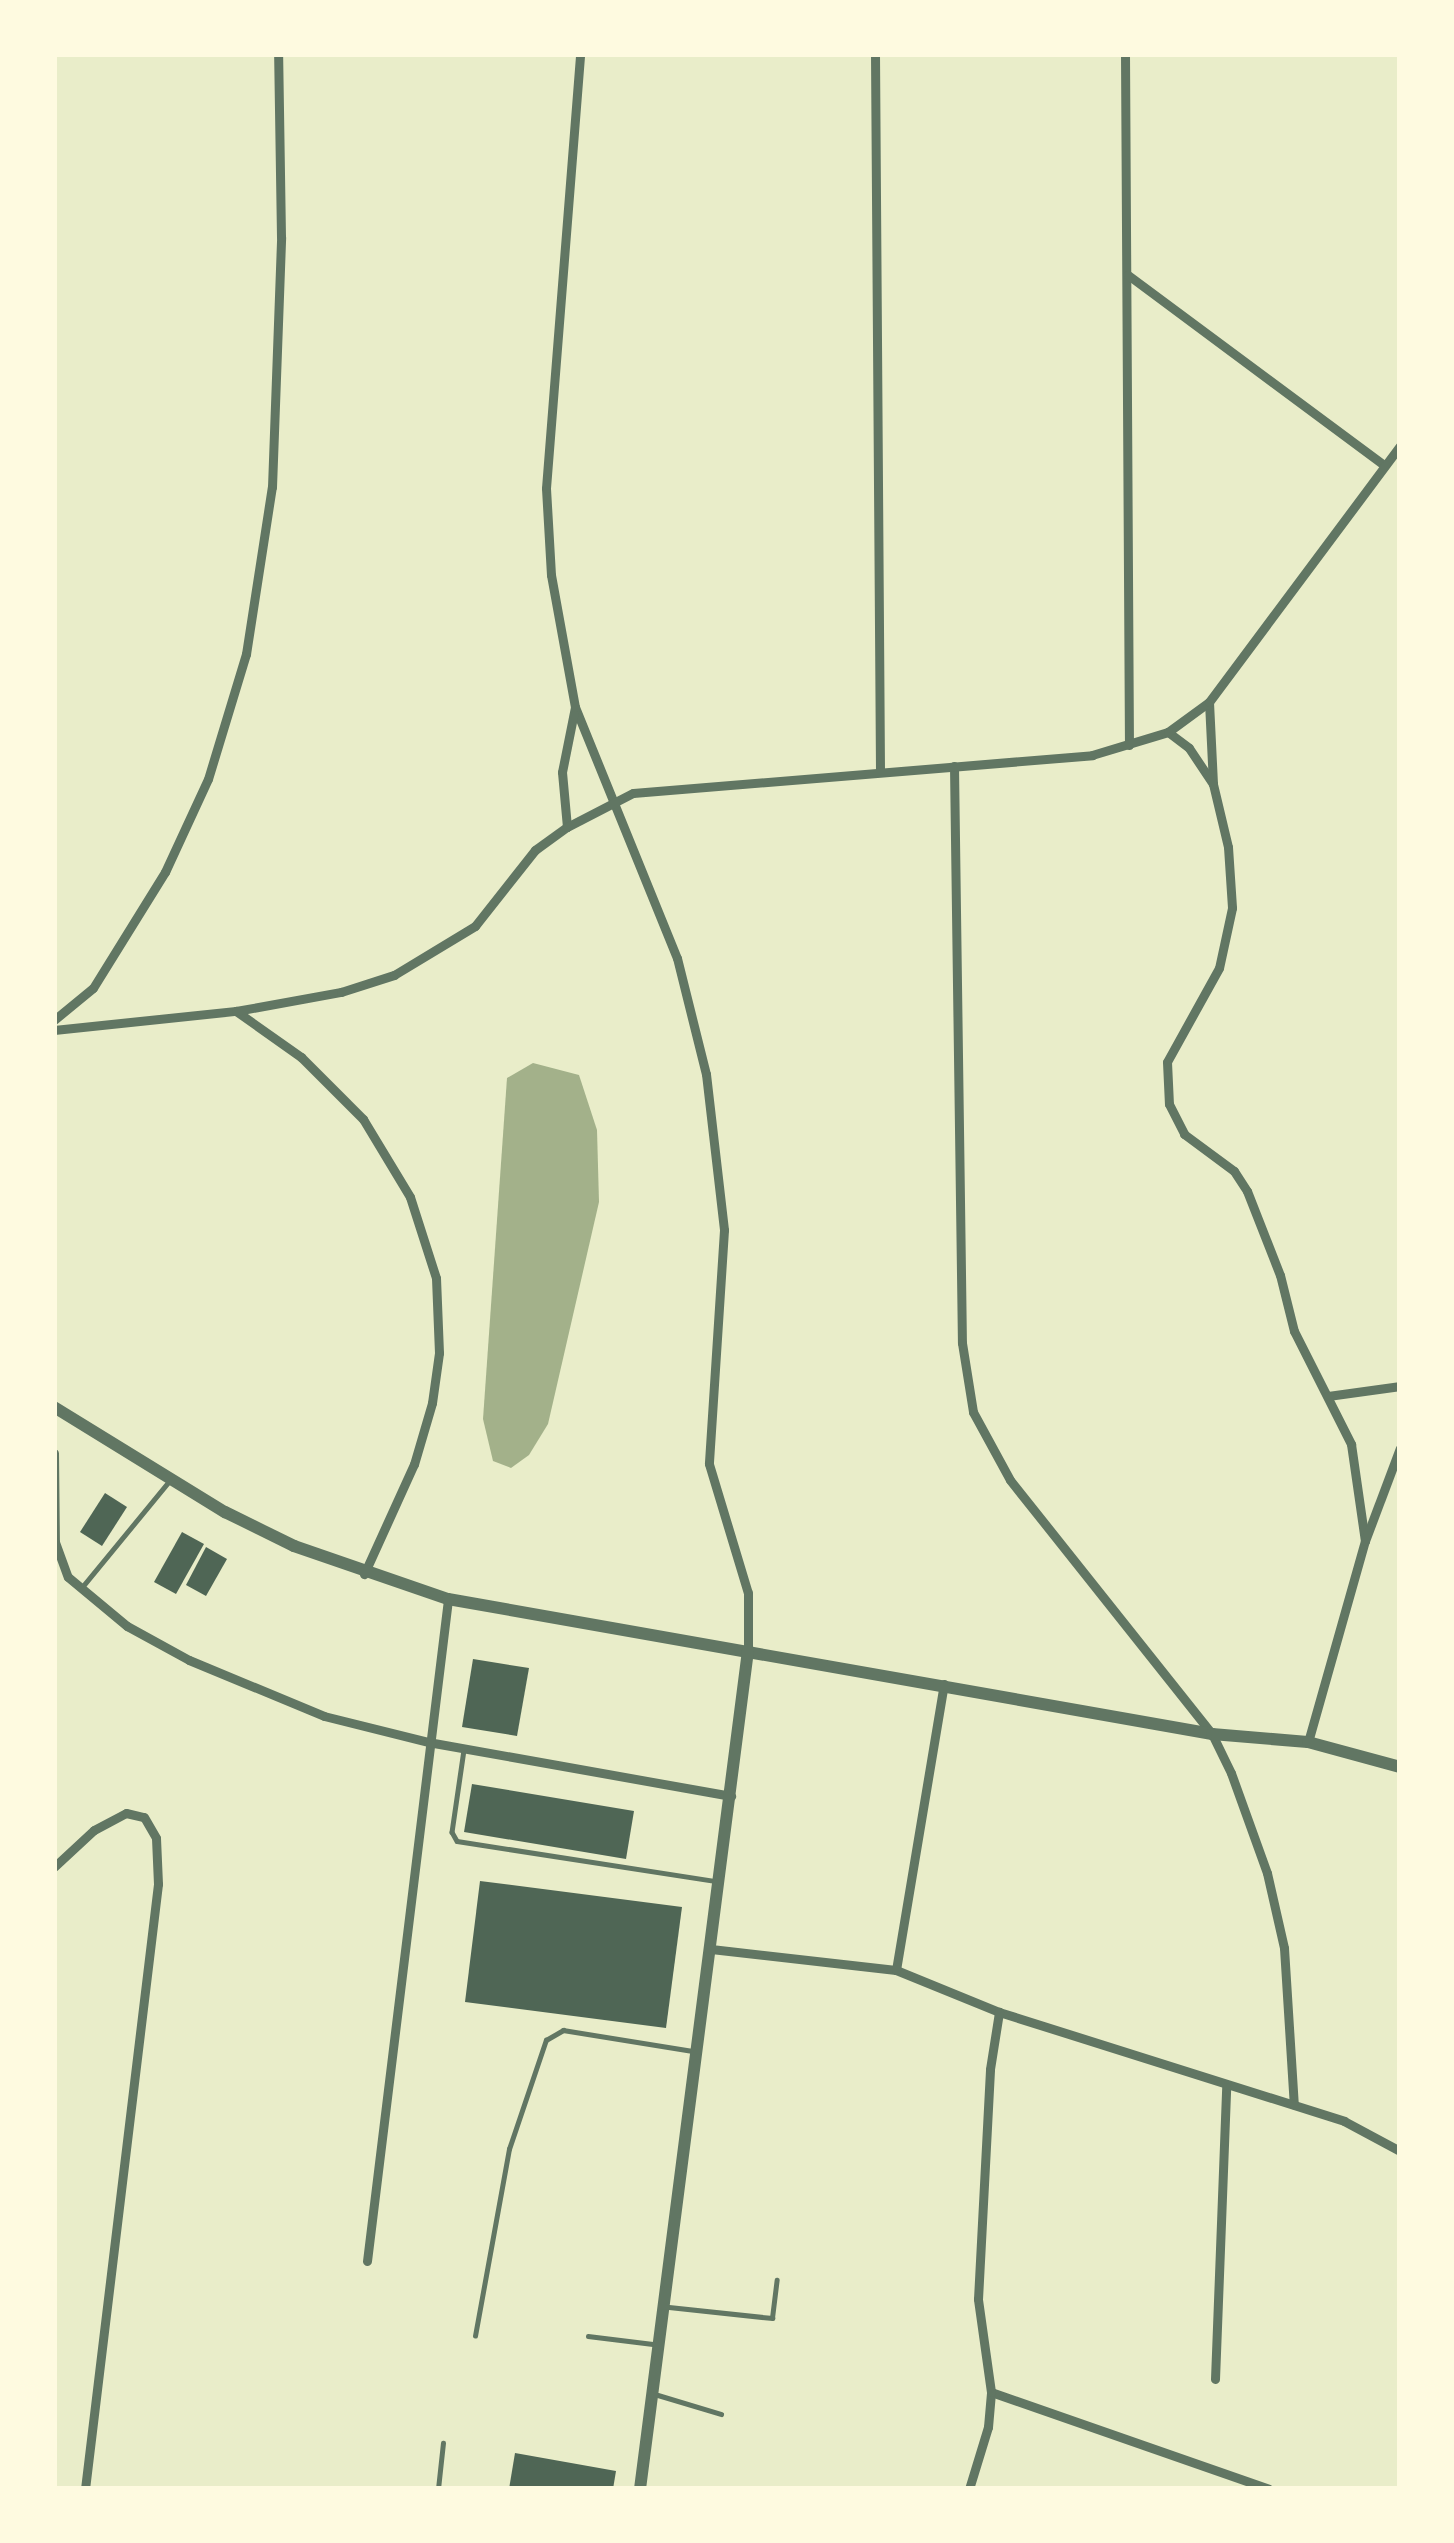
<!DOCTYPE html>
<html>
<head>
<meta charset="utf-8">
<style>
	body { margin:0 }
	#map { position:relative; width:1454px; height:2543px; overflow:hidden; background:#e9edc9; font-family:"Noto Sans",sans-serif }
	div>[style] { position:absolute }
	.water>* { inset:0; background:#a3b18a }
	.building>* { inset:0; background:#4f6655 }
	.service>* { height:4.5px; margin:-2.25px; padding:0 2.25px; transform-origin:2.25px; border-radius:2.25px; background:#617663 }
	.minor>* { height:9px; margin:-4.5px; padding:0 4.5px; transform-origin:4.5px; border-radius:4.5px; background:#617663 }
	.tertiary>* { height:12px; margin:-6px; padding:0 6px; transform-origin:6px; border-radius:6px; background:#617663 }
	span { translate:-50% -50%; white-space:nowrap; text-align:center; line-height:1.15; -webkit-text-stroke:10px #fefae0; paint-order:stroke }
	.frame { position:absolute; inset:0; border:57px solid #fefae0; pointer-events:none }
</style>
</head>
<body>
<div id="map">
	<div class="water">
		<i style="clip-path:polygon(533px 1063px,579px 1075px,597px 1130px,599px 1202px,548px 1424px,529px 1455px,511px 1468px,493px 1461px,483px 1419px,507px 1078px)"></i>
	</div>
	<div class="building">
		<i style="clip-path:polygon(105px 1493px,127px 1507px,102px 1546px,80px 1532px)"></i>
		<i style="clip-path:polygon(182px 1532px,204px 1544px,176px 1594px,154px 1582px)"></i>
		<i style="clip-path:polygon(206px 1547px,227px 1559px,206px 1596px,186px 1585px)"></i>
		<i style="clip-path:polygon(473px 1659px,529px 1668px,517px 1736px,462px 1727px)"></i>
		<i style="clip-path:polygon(472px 1784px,634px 1811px,626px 1859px,464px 1832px)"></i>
		<i style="clip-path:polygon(480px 1881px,682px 1907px,666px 2028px,465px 2002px)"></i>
		<i style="clip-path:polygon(515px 2453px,616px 2471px,613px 2489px,509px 2489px)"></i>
	</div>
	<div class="service">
		<i style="left:83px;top:1586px;width:139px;rotate:-50.6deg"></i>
		<i style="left:464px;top:1750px;width:83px;rotate:98.3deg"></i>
		<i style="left:452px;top:1832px;width:10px;rotate:61deg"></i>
		<i style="left:457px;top:1841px;width:260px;rotate:8.8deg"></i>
		<i style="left:669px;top:2307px;width:104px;rotate:6.1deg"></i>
		<i style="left:772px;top:2318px;width:38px;rotate:-83deg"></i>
		<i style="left:475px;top:2336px;width:190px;rotate:-79.7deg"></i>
		<i style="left:509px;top:2149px;width:115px;rotate:-71.3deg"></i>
		<i style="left:546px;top:2040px;width:20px;rotate:-30deg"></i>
		<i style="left:563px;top:2030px;width:131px;rotate:9.2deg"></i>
		<i style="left:588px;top:2336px;width:65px;rotate:7deg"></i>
		<i style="left:658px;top:2395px;width:66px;rotate:16.8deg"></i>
		<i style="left:438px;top:2489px;width:46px;rotate:-83.8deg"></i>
	</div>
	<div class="minor">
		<i style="left:875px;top:54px;width:718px;rotate:89.6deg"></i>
		<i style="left:1125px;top:54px;width:691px;rotate:89.67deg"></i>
		<i style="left:1128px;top:275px;width:319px;rotate:36.6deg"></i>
		<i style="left:1209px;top:702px;width:82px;rotate:87.2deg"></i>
		<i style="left:1213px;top:784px;width:65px;rotate:76.6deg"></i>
		<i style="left:1228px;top:847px;width:61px;rotate:86.2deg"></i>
		<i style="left:1232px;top:908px;width:61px;rotate:102.2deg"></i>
		<i style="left:1219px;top:968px;width:107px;rotate:119deg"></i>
		<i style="left:1167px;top:1062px;width:42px;rotate:87.3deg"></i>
		<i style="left:1169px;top:1104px;width:34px;rotate:63deg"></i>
		<i style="left:1184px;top:1134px;width:62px;rotate:36.5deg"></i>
		<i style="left:1234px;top:1171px;width:24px;rotate:57deg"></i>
		<i style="left:1247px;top:1191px;width:90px;rotate:68.6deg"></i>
		<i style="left:1280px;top:1275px;width:58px;rotate:76deg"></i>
		<i style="left:1294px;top:1331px;width:127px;rotate:63.2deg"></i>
		<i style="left:1351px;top:1444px;width:98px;rotate:81.8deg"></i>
		<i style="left:575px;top:707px;width:271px;rotate:67.9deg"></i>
		<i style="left:677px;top:958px;width:120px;rotate:76deg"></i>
		<i style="left:706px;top:1074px;width:157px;rotate:83.4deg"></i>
		<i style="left:724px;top:1230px;width:234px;rotate:93.7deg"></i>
		<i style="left:709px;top:1464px;width:135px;rotate:73.2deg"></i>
		<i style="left:748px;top:1593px;width:57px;rotate:90deg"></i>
		<i style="left:1168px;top:732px;width:26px;rotate:37deg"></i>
		<i style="left:1189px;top:748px;width:43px;rotate:56.3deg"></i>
		<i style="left:954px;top:766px;width:577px;rotate:89.21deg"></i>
		<i style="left:962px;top:1343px;width:70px;rotate:80.9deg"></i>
		<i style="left:973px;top:1412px;width:77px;rotate:61.4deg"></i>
		<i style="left:1010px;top:1480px;width:325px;rotate:51.5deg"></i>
		<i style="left:1212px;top:1734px;width:43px;rotate:64deg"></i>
		<i style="left:1231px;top:1773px;width:106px;rotate:70.2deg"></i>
		<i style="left:1267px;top:1873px;width:77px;rotate:77.2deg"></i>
		<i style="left:1284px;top:1948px;width:157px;rotate:86.4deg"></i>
		<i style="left:567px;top:827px;width:55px;rotate:-95.2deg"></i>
		<i style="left:562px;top:772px;width:66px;rotate:-78.7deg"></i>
		<i style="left:575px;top:707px;width:134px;rotate:-100.3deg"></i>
		<i style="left:551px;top:575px;width:87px;rotate:-93.3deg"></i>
		<i style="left:546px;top:488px;width:435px;rotate:-85.5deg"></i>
		<i style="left:236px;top:1011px;width:80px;rotate:35.3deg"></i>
		<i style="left:301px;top:1057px;width:88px;rotate:45deg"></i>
		<i style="left:363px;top:1119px;width:91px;rotate:58.9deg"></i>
		<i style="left:410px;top:1197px;width:85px;rotate:72.2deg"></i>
		<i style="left:436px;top:1278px;width:75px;rotate:87.7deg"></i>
		<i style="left:439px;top:1353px;width:50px;rotate:98deg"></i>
		<i style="left:432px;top:1403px;width:64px;rotate:106.4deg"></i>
		<i style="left:414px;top:1464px;width:121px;rotate:114.4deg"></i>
		<i style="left:54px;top:1020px;width:50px;rotate:-39.4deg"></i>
		<i style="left:93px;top:988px;width:137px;rotate:-58.2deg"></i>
		<i style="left:165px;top:872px;width:102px;rotate:-65.2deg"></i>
		<i style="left:208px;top:779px;width:131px;rotate:-73.1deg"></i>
		<i style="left:246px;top:654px;width:169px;rotate:-81.2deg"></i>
		<i style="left:272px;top:487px;width:250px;rotate:-87.9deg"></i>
		<i style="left:281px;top:237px;width:183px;rotate:-90.9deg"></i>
		<i style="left:54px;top:1030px;width:183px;rotate:-6deg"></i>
		<i style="left:236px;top:1011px;width:107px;rotate:-10.3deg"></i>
		<i style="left:341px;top:992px;width:56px;rotate:-17.8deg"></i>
		<i style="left:394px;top:975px;width:95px;rotate:-31.2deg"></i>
		<i style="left:475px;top:926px;width:97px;rotate:-51.7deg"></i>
		<i style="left:535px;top:850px;width:39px;rotate:-36deg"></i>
		<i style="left:567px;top:827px;width:74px;rotate:-27.3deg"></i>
		<i style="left:633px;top:793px;width:461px;rotate:-4.7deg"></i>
		<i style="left:1092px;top:755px;width:79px;rotate:-16.8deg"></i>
		<i style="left:1168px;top:732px;width:51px;rotate:-36.2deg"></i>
		<i style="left:1209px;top:702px;width:319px;rotate:-53.3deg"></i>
		<i style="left:1328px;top:1396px;width:73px;rotate:-7.9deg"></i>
		<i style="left:54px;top:1453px;width:89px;rotate:89.4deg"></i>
		<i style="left:55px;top:1542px;width:37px;rotate:70deg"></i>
		<i style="left:68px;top:1577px;width:77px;rotate:39.7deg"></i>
		<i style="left:127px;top:1626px;width:71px;rotate:28.7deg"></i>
		<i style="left:189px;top:1660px;width:146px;rotate:22.5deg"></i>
		<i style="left:324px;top:1716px;width:107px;rotate:14deg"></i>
		<i style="left:428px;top:1742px;width:308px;rotate:10.1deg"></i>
		<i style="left:1308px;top:1742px;width:209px;rotate:-74.2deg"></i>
		<i style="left:1365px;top:1541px;width:99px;rotate:-69.4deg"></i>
		<i style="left:54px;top:1867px;width:54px;rotate:-42.8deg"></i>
		<i style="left:94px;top:1830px;width:36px;rotate:-28deg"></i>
		<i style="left:126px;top:1813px;width:18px;rotate:13deg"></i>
		<i style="left:144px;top:1817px;width:24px;rotate:60deg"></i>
		<i style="left:156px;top:1838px;width:46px;rotate:87.5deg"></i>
		<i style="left:158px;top:1884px;width:609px;rotate:96.88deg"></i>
		<i style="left:711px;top:1949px;width:186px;rotate:6.5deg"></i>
		<i style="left:896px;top:1970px;width:111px;rotate:22.2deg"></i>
		<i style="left:999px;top:2012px;width:362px;rotate:17.5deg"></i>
		<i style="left:1344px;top:2121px;width:64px;rotate:28.2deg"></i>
		<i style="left:896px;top:1970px;width:290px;rotate:-80.5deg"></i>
		<i style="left:367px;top:2261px;width:667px;rotate:-83.02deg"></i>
		<i style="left:1215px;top:2379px;width:292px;rotate:-87.8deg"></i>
		<i style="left:991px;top:2392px;width:294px;rotate:19.2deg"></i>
		<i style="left:969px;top:2489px;width:65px;rotate:-73deg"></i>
		<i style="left:988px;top:2427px;width:35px;rotate:-85deg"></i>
		<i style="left:991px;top:2392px;width:94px;rotate:-98deg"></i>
		<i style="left:978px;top:2299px;width:230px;rotate:-87deg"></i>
		<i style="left:990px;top:2069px;width:58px;rotate:-81deg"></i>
	</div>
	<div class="tertiary">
		<i style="left:54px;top:1407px;width:201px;rotate:31.6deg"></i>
		<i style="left:225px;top:1512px;width:77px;rotate:26.2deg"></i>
		<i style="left:294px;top:1546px;width:163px;rotate:19deg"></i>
		<i style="left:448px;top:1599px;width:776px;rotate:10.02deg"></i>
		<i style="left:1212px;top:1734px;width:96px;rotate:4.8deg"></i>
		<i style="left:1308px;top:1742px;width:95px;rotate:15.2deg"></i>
		<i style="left:640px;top:2489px;width:846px;rotate:-82.66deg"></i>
	</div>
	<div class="frame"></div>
</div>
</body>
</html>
